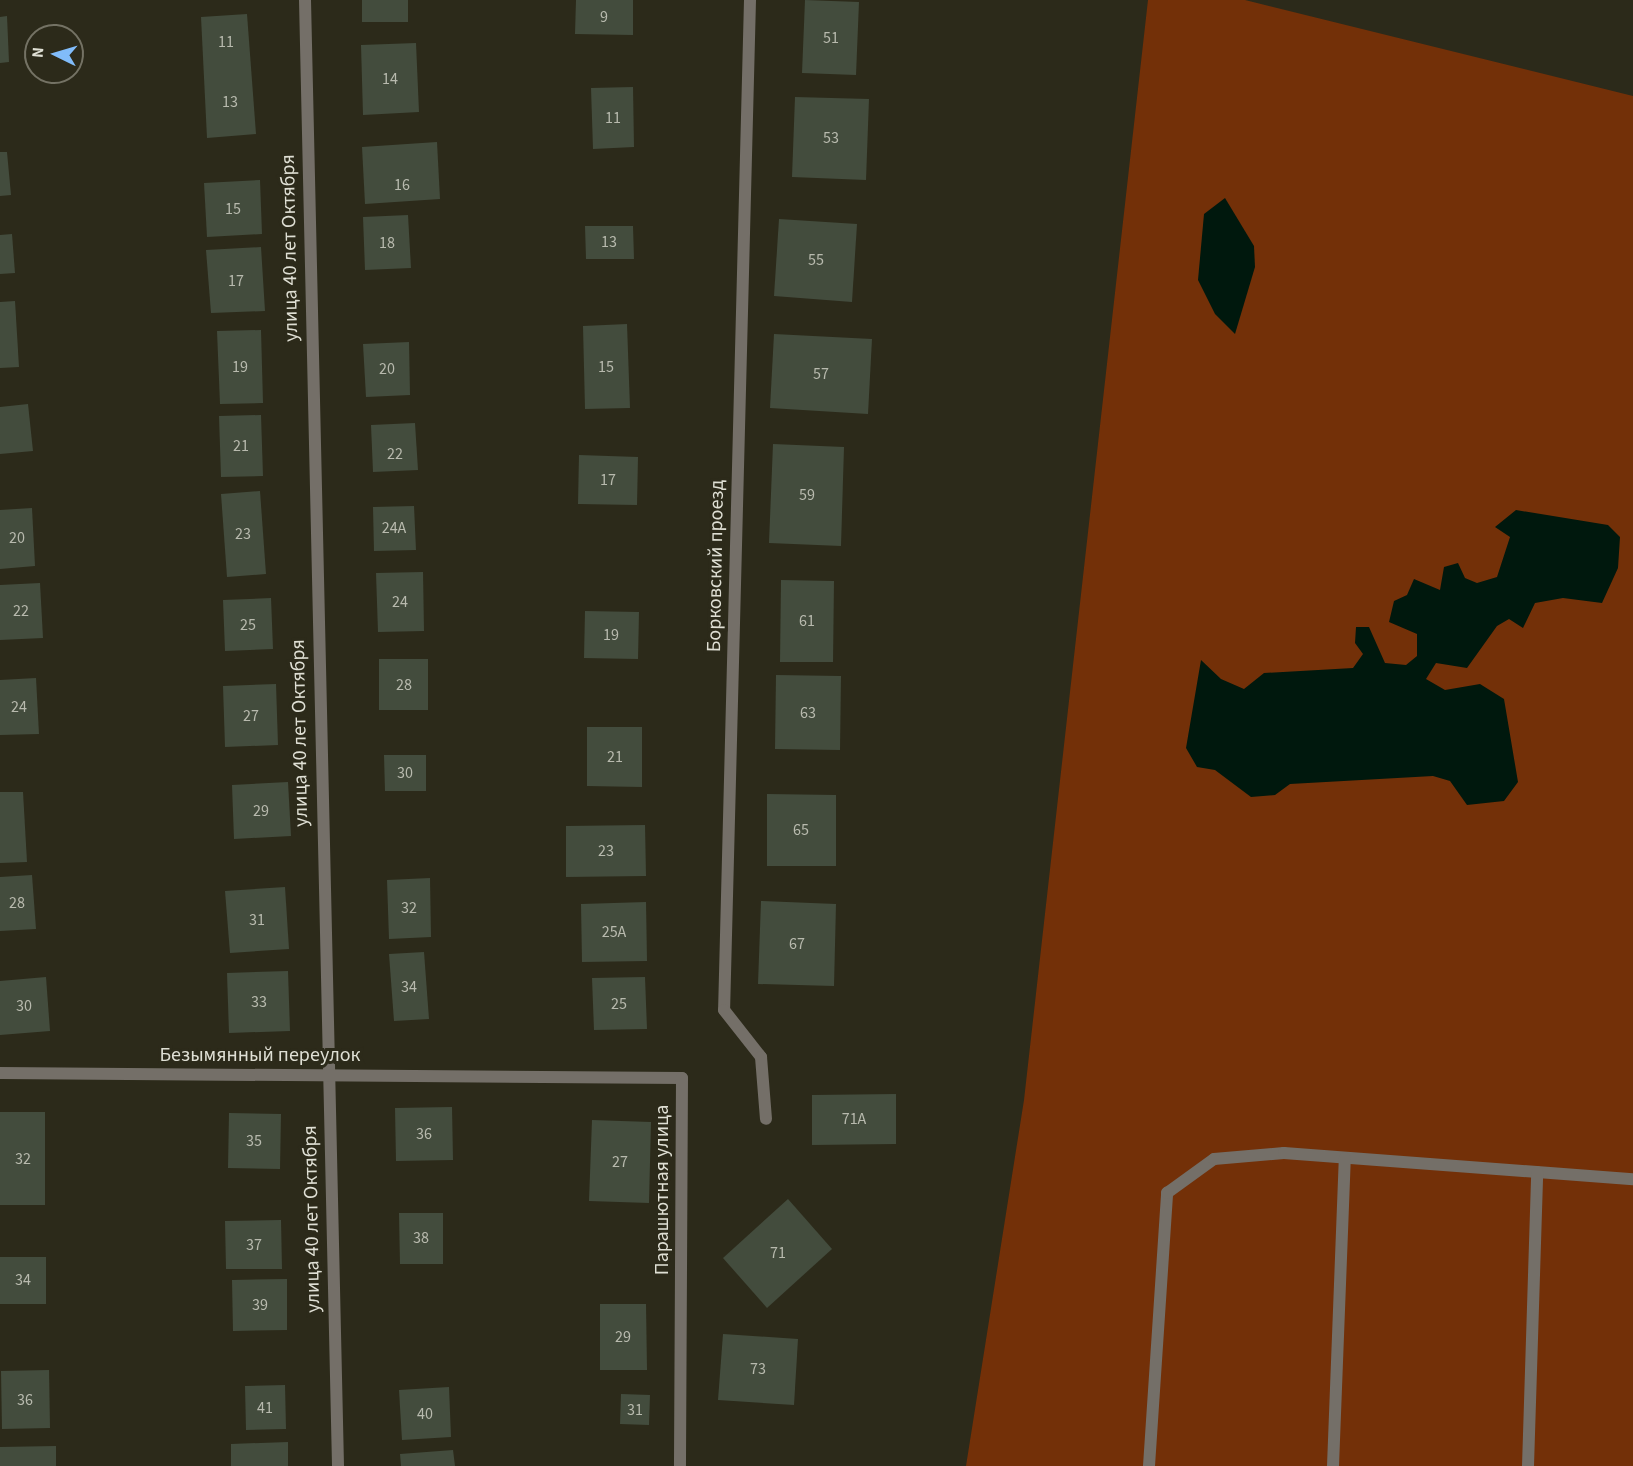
<!DOCTYPE html>
<html>
<head>
<meta charset="utf-8">
<style>
	body { margin:0 }
	#map { position:relative; width:1633px; height:1466px; overflow:hidden; background:#2c2a1a; font-family:"Source Sans 3",sans-serif }
	div>[style] { position:absolute }
	.green>* { inset:0; background:#733008 }
	.water>* { inset:0; background:#00180d }
	.building>* { inset:0; background:#434c3d }
	.lane>* { height:12px; margin:-6px; padding:0 6px; transform-origin:6px; border-radius:6px; background:#746f68 }
	.street>* { height:12px; margin:-6px; padding:0 6px; transform-origin:6px; border-radius:6px; background:#746f68 }
	span { translate:-50% -50%; white-space:nowrap; text-align:center; line-height:1.15; -webkit-text-stroke:6px #2c2a1a; paint-order:stroke }
	.number-label { font-size:16px; color:#b8baae }
	.number-label span { -webkit-text-stroke-width:0 }
	.street-label { font-size:20px; color:#dfdfd4 }
	.north { position:absolute; left:24px; top:24px; width:60px; height:60px; box-sizing:border-box; background:#2c2a1a; border:2px solid #747264; border-radius:50%; rotate:275deg; font-size:16px; font-weight:700; line-height:24px; text-align:center; color:#dfdfd4 }
	.north::after { content:''; display:block; margin:auto; width:21px; height:27px; background:#81bcfa; clip-path:polygon(50% 0,100% 100%,50% 72%,0 100%) }
</style>
</head>
<body>
<div id="map">
	<div class="green">
		<i style="clip-path:polygon(1148px 0,1245px 0,1633px 96px,1633px 1466px,966px 1466px,1024px 1100px)"></i>
	</div>
	<div class="water">
		<i style="clip-path:polygon(1225px 198px,1254px 246px,1255px 267px,1235px 334px,1215px 314px,1198px 280px,1204px 214px)"></i>
		<i style="clip-path:polygon(1516px 510px,1608px 525px,1620px 537px,1618px 568px,1602px 603px,1563px 598px,1535px 603px,1523px 628px,1509px 619px,1497px 626px,1467px 668px,1436px 663px,1426px 679px,1445px 690px,1480px 684px,1504px 699px,1518px 782px,1504px 801px,1467px 805px,1450px 781px,1433px 776px,1290px 784px,1275px 795px,1251px 797px,1215px 770px,1197px 767px,1186px 748px,1201px 660px,1221px 679px,1244px 689px,1264px 673px,1353px 668px,1363px 654px,1355px 643px,1356px 627px,1369px 627px,1385px 663px,1406px 665px,1417px 656px,1417px 634px,1389px 622px,1394px 601px,1407px 595px,1414px 579px,1440px 590px,1444px 567px,1458px 563px,1465px 578px,1477px 583px,1497px 577px,1510px 537px,1495px 527px)"></i>
	</div>
	<div class="building">
		<i style="clip-path:polygon(362px 0,408px 0,408px 22px,362px 22px)"></i>
		<i style="clip-path:polygon(576px 0,633px 0,633px 35px,575px 34px)"></i>
		<i style="clip-path:polygon(805px 0,859px 2px,856px 75px,802px 73px)"></i>
		<i style="clip-path:polygon(247px 14px,256px 134px,207px 138px,201px 17px)"></i>
		<i style="clip-path:polygon(7px 16px,9px 62px,0 63px,0 17px)"></i>
		<i style="clip-path:polygon(416px 43px,419px 112px,363px 115px,361px 45px)"></i>
		<i style="clip-path:polygon(633px 87px,634px 147px,593px 149px,591px 88px)"></i>
		<i style="clip-path:polygon(795px 97px,869px 99px,866px 180px,792px 177px)"></i>
		<i style="clip-path:polygon(437px 142px,440px 199px,365px 204px,362px 147px)"></i>
		<i style="clip-path:polygon(0 152px,7px 152px,11px 195px,0 196px)"></i>
		<i style="clip-path:polygon(260px 180px,262px 234px,207px 237px,204px 183px)"></i>
		<i style="clip-path:polygon(408px 215px,411px 268px,365px 270px,363px 217px)"></i>
		<i style="clip-path:polygon(779px 219px,857px 224px,852px 302px,774px 296px)"></i>
		<i style="clip-path:polygon(585px 226px,633px 226px,634px 259px,586px 259px)"></i>
		<i style="clip-path:polygon(12px 234px,15px 273px,0 274px,0 235px)"></i>
		<i style="clip-path:polygon(261px 247px,265px 311px,211px 313px,206px 250px)"></i>
		<i style="clip-path:polygon(15px 301px,19px 367px,0 368px,0 302px)"></i>
		<i style="clip-path:polygon(627px 324px,630px 408px,585px 409px,583px 326px)"></i>
		<i style="clip-path:polygon(261px 330px,263px 403px,220px 404px,217px 331px)"></i>
		<i style="clip-path:polygon(774px 334px,872px 339px,868px 414px,770px 408px)"></i>
		<i style="clip-path:polygon(409px 342px,410px 395px,366px 397px,363px 344px)"></i>
		<i style="clip-path:polygon(28px 404px,33px 451px,0 454px,0 407px)"></i>
		<i style="clip-path:polygon(261px 415px,263px 476px,221px 477px,219px 416px)"></i>
		<i style="clip-path:polygon(415px 423px,418px 470px,373px 472px,371px 425px)"></i>
		<i style="clip-path:polygon(773px 444px,844px 447px,841px 546px,769px 543px)"></i>
		<i style="clip-path:polygon(579px 455px,638px 457px,637px 505px,578px 504px)"></i>
		<i style="clip-path:polygon(260px 491px,266px 574px,227px 577px,221px 494px)"></i>
		<i style="clip-path:polygon(414px 506px,416px 550px,374px 551px,373px 507px)"></i>
		<i style="clip-path:polygon(32px 508px,35px 566px,0 569px,0 510px)"></i>
		<i style="clip-path:polygon(423px 572px,424px 631px,378px 632px,376px 573px)"></i>
		<i style="clip-path:polygon(781px 580px,834px 581px,833px 662px,780px 662px)"></i>
		<i style="clip-path:polygon(40px 583px,43px 638px,0 640px,0 585px)"></i>
		<i style="clip-path:polygon(271px 598px,273px 649px,225px 651px,223px 600px)"></i>
		<i style="clip-path:polygon(585px 611px,639px 612px,638px 659px,584px 658px)"></i>
		<i style="clip-path:polygon(379px 659px,428px 659px,428px 710px,379px 710px)"></i>
		<i style="clip-path:polygon(776px 675px,841px 676px,840px 750px,775px 749px)"></i>
		<i style="clip-path:polygon(36px 678px,39px 734px,0 735px,0 680px)"></i>
		<i style="clip-path:polygon(276px 684px,278px 745px,225px 747px,223px 686px)"></i>
		<i style="clip-path:polygon(587px 727px,642px 727px,642px 787px,587px 786px)"></i>
		<i style="clip-path:polygon(384px 755px,426px 755px,426px 791px,385px 791px)"></i>
		<i style="clip-path:polygon(288px 782px,291px 836px,234px 839px,232px 785px)"></i>
		<i style="clip-path:polygon(0 792px,23px 792px,27px 862px,0 863px)"></i>
		<i style="clip-path:polygon(767px 794px,836px 795px,836px 866px,767px 866px)"></i>
		<i style="clip-path:polygon(645px 825px,646px 876px,566px 877px,566px 826px)"></i>
		<i style="clip-path:polygon(32px 875px,36px 929px,0 931px,0 877px)"></i>
		<i style="clip-path:polygon(430px 878px,431px 937px,389px 939px,387px 880px)"></i>
		<i style="clip-path:polygon(285px 887px,289px 949px,230px 953px,225px 891px)"></i>
		<i style="clip-path:polygon(761px 901px,836px 904px,834px 986px,758px 984px)"></i>
		<i style="clip-path:polygon(646px 902px,647px 961px,582px 962px,581px 904px)"></i>
		<i style="clip-path:polygon(424px 952px,429px 1019px,394px 1021px,389px 954px)"></i>
		<i style="clip-path:polygon(288px 971px,290px 1031px,229px 1033px,227px 973px)"></i>
		<i style="clip-path:polygon(46px 977px,50px 1031px,0 1035px,0 981px)"></i>
		<i style="clip-path:polygon(645px 977px,647px 1029px,594px 1030px,592px 978px)"></i>
		<i style="clip-path:polygon(896px 1094px,896px 1144px,812px 1145px,812px 1095px)"></i>
		<i style="clip-path:polygon(452px 1107px,453px 1160px,396px 1161px,395px 1108px)"></i>
		<i style="clip-path:polygon(0 1112px,45px 1112px,45px 1205px,0 1205px)"></i>
		<i style="clip-path:polygon(229px 1113px,281px 1114px,280px 1169px,228px 1168px)"></i>
		<i style="clip-path:polygon(592px 1120px,651px 1122px,649px 1203px,589px 1201px)"></i>
		<i style="clip-path:polygon(788px 1199px,832px 1249px,767px 1308px,723px 1258px)"></i>
		<i style="clip-path:polygon(399px 1213px,443px 1213px,443px 1264px,400px 1264px)"></i>
		<i style="clip-path:polygon(281px 1220px,282px 1269px,226px 1269px,225px 1221px)"></i>
		<i style="clip-path:polygon(0 1257px,46px 1257px,46px 1304px,0 1304px)"></i>
		<i style="clip-path:polygon(287px 1279px,287px 1330px,233px 1331px,232px 1280px)"></i>
		<i style="clip-path:polygon(600px 1304px,646px 1304px,647px 1370px,600px 1370px)"></i>
		<i style="clip-path:polygon(723px 1334px,798px 1339px,794px 1405px,718px 1400px)"></i>
		<i style="clip-path:polygon(49px 1370px,50px 1428px,2px 1429px,1px 1371px)"></i>
		<i style="clip-path:polygon(285px 1385px,286px 1429px,246px 1430px,245px 1386px)"></i>
		<i style="clip-path:polygon(449px 1387px,451px 1437px,402px 1440px,399px 1390px)"></i>
		<i style="clip-path:polygon(621px 1394px,650px 1395px,649px 1425px,620px 1424px)"></i>
		<i style="clip-path:polygon(288px 1442px,288px 1466px,231px 1466px,231px 1444px)"></i>
		<i style="clip-path:polygon(56px 1446px,56px 1466px,0 1466px,0 1447px)"></i>
		<i style="clip-path:polygon(453px 1450px,455px 1466px,401px 1466px,400px 1454px)"></i>
	</div>
	<div class="lane">
		<i style="left:1149px;top:1466px;width:274px;rotate:-86.2deg"></i>
		<i style="left:1167px;top:1193px;width:58px;rotate:-35.9deg"></i>
		<i style="left:1214px;top:1159px;width:70px;rotate:-4.9deg"></i>
		<i style="left:1284px;top:1153px;width:350px;rotate:4.3deg"></i>
		<i style="left:1333px;top:1466px;width:308px;rotate:-87.8deg"></i>
		<i style="left:1528px;top:1466px;width:294px;rotate:-88.2deg"></i>
	</div>
	<div class="street">
		<i style="left:305px;top:0;width:1466px;rotate:88.71deg"></i>
		<i style="left:750px;top:0;width:1010px;rotate:91.47deg"></i>
		<i style="left:724px;top:1010px;width:60px;rotate:51.8deg"></i>
		<i style="left:761px;top:1057px;width:62px;rotate:85.4deg"></i>
		<i style="left:0;top:1073px;width:682px;rotate:0.42deg"></i>
		<i style="left:682px;top:1078px;width:388px;rotate:90.3deg"></i>
	</div>
	<div class="number-label">
		<span style="left:604px;top:17px">9</span>
		<span style="left:831px;top:38px">51</span>
		<span style="left:226px;top:42px">11</span>
		<span style="left:390px;top:79px">14</span>
		<span style="left:230px;top:102px">13</span>
		<span style="left:613px;top:118px">11</span>
		<span style="left:831px;top:138px">53</span>
		<span style="left:402px;top:185px">16</span>
		<span style="left:233px;top:209px">15</span>
		<span style="left:609px;top:242px">13</span>
		<span style="left:387px;top:243px">18</span>
		<span style="left:816px;top:260px">55</span>
		<span style="left:236px;top:281px">17</span>
		<span style="left:240px;top:367px">19</span>
		<span style="left:606px;top:367px">15</span>
		<span style="left:387px;top:369px">20</span>
		<span style="left:821px;top:374px">57</span>
		<span style="left:241px;top:446px">21</span>
		<span style="left:395px;top:454px">22</span>
		<span style="left:608px;top:480px">17</span>
		<span style="left:807px;top:495px">59</span>
		<span style="left:394px;top:528px">24А</span>
		<span style="left:243px;top:534px">23</span>
		<span style="left:17px;top:538px">20</span>
		<span style="left:400px;top:602px">24</span>
		<span style="left:21px;top:611px">22</span>
		<span style="left:807px;top:621px">61</span>
		<span style="left:248px;top:625px">25</span>
		<span style="left:611px;top:635px">19</span>
		<span style="left:404px;top:685px">28</span>
		<span style="left:19px;top:707px">24</span>
		<span style="left:808px;top:713px">63</span>
		<span style="left:251px;top:716px">27</span>
		<span style="left:615px;top:757px">21</span>
		<span style="left:405px;top:773px">30</span>
		<span style="left:261px;top:811px">29</span>
		<span style="left:801px;top:830px">65</span>
		<span style="left:606px;top:851px">23</span>
		<span style="left:17px;top:903px">28</span>
		<span style="left:409px;top:908px">32</span>
		<span style="left:257px;top:920px">31</span>
		<span style="left:614px;top:932px">25А</span>
		<span style="left:797px;top:944px">67</span>
		<span style="left:409px;top:987px">34</span>
		<span style="left:259px;top:1002px">33</span>
		<span style="left:619px;top:1004px">25</span>
		<span style="left:24px;top:1006px">30</span>
		<span style="left:854px;top:1119px">71А</span>
		<span style="left:424px;top:1134px">36</span>
		<span style="left:254px;top:1141px">35</span>
		<span style="left:23px;top:1159px">32</span>
		<span style="left:620px;top:1162px">27</span>
		<span style="left:421px;top:1238px">38</span>
		<span style="left:254px;top:1245px">37</span>
		<span style="left:778px;top:1253px">71</span>
		<span style="left:23px;top:1280px">34</span>
		<span style="left:260px;top:1305px">39</span>
		<span style="left:623px;top:1337px">29</span>
		<span style="left:758px;top:1369px">73</span>
		<span style="left:25px;top:1400px">36</span>
		<span style="left:265px;top:1408px">41</span>
		<span style="left:635px;top:1410px">31</span>
		<span style="left:425px;top:1414px">40</span>
	</div>
	<div class="street-label">
		<span style="left:290px;top:248px;rotate:-91deg">улица 40 лет Октября</span>
		<span style="left:716px;top:566px;rotate:-89deg">Борковский проезд</span>
		<span style="left:300px;top:733px;rotate:-91deg">улица 40 лет Октября</span>
		<span style="left:260px;top:1055px">Безымянный переулок</span>
		<span style="left:662px;top:1190px;rotate:-90deg">Парашютная улица</span>
		<span style="left:312px;top:1219px;rotate:-91deg">улица 40 лет Октября</span>
	</div>
	<div class="north">N</div>
</div>
</body>
</html>
